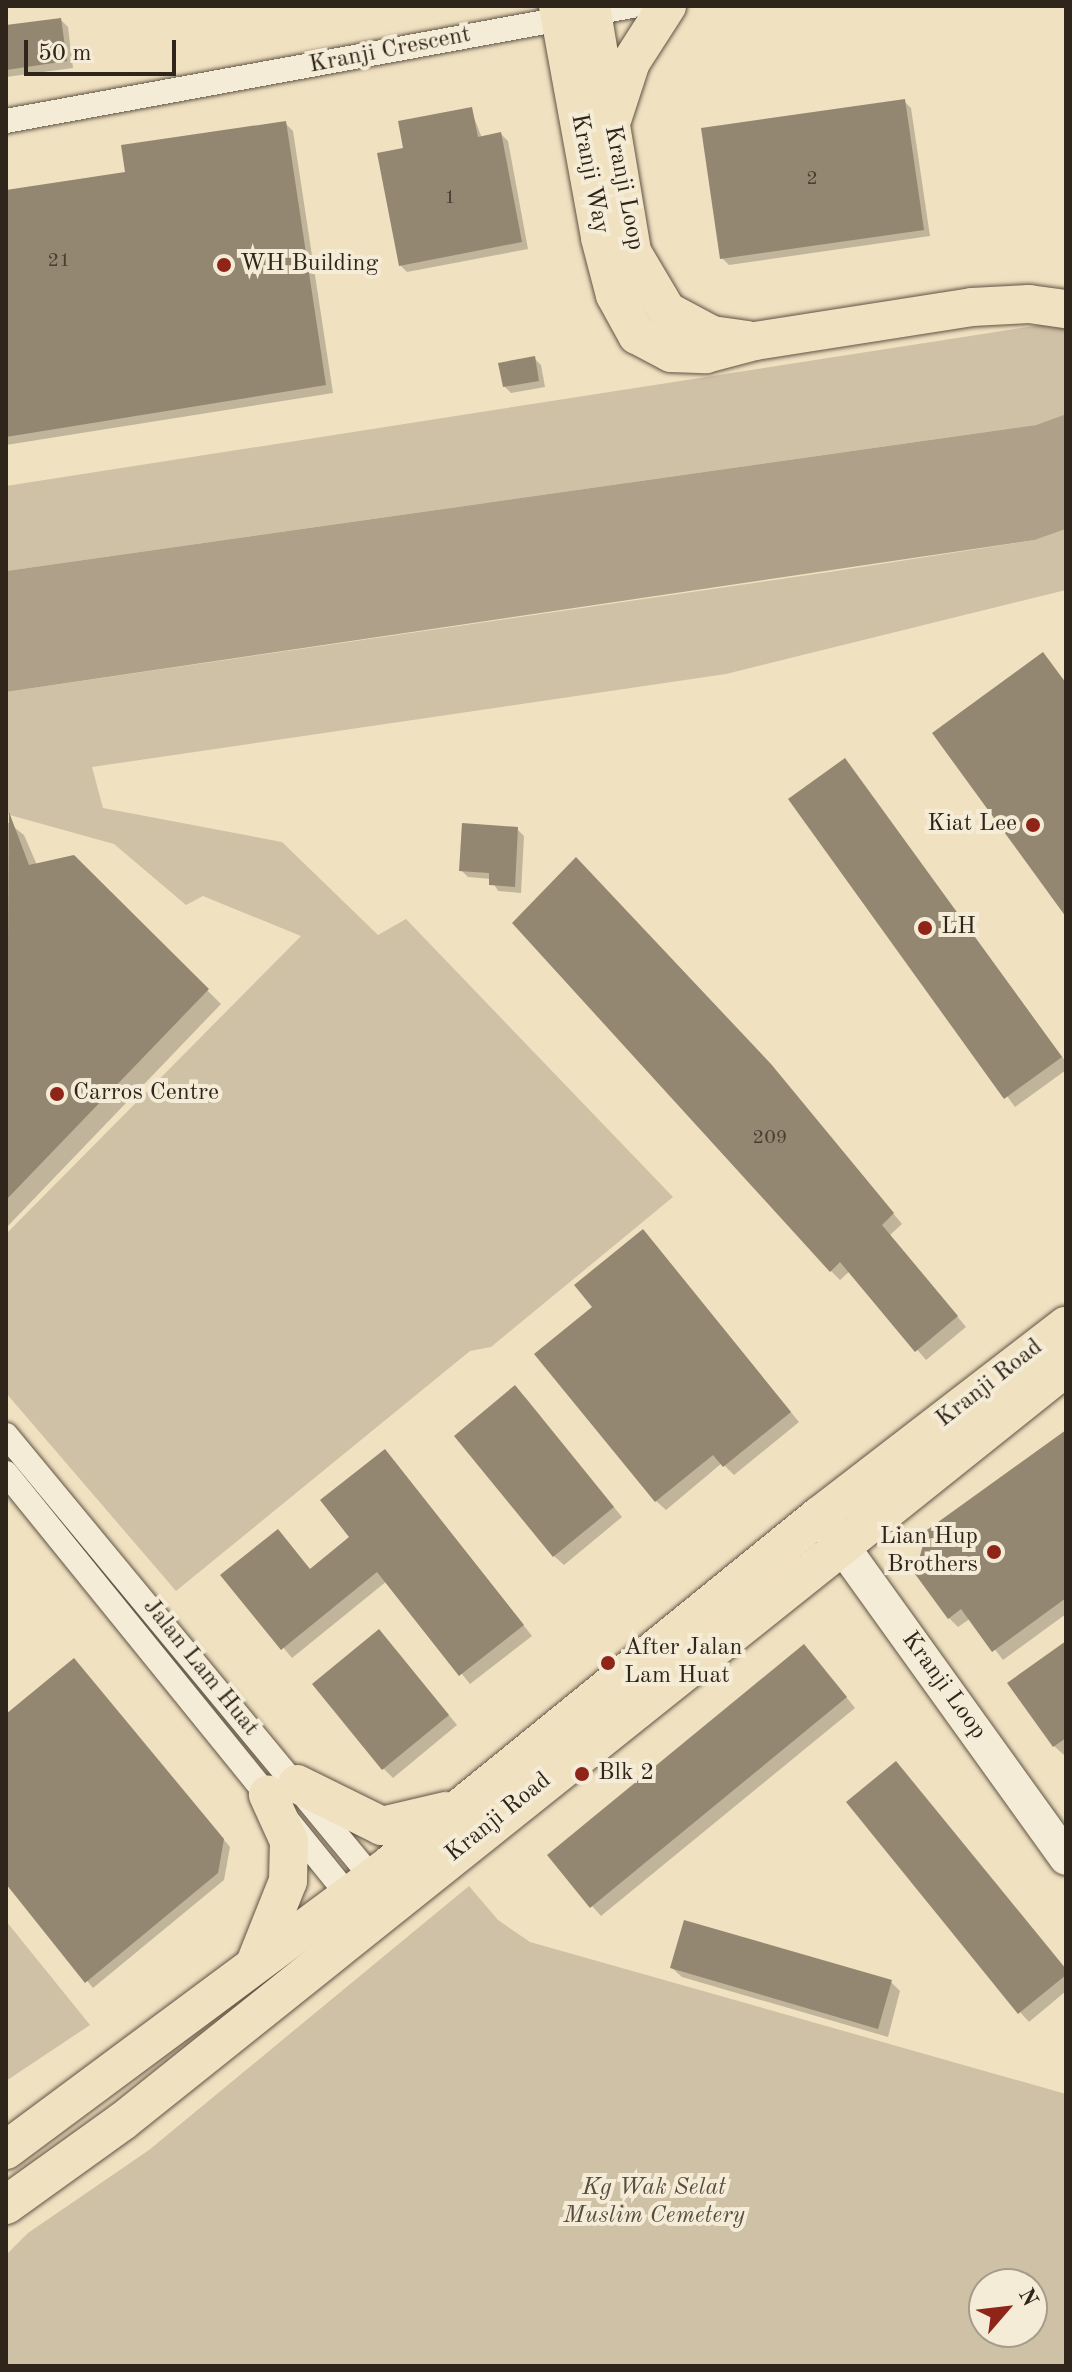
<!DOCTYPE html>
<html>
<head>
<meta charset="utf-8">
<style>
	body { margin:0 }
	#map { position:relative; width:1072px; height:2372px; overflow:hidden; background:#f0e1c1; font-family:"Old Standard TT",serif }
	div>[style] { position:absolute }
	.green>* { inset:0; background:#cfc1a5 }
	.water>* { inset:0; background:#afa189 }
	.shadow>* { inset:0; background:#0003 }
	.building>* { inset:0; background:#948771 }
	.roads { filter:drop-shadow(0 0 2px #605444) drop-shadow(0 0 2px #605444) }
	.street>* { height:24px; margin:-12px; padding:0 12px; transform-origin:12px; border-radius:12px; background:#f5ecd7 }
	.secondary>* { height:34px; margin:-17px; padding:0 17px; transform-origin:17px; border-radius:17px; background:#f5ecd7 }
	.primary>* { height:38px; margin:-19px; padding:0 19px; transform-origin:19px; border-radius:19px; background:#f0e1c1 }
	.dots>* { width:22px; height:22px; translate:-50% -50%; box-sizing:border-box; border:4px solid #f5ecd7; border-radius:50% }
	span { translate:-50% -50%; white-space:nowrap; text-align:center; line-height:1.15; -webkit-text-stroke:8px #f5ecd7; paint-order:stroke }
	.number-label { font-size:20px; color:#493e30 }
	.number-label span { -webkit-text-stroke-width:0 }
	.street-label { font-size:24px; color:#30251b }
	.poi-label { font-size:24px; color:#30251b }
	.left { translate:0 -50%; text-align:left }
	.right { translate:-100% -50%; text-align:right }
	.park-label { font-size:24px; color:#584c3e; font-style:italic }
	.frame { position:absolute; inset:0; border:8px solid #30251b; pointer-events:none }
	.north { position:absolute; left:968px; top:2268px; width:80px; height:80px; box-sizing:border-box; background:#f5ecd7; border:2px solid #a69c8c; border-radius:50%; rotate:62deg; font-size:22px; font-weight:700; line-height:32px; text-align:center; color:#30251b }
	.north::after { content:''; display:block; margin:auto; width:28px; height:36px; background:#8f2418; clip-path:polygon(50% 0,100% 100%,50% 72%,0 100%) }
	.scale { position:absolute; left:24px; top:40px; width:152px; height:36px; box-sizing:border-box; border:4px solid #30251b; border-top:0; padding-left:10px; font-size:24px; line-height:28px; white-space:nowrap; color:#30251b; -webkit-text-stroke:6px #f5ecd7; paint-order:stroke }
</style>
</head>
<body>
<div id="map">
	<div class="green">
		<i style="clip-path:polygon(1040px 325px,1066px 329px,1066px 414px,1036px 425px,6px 571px,6px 486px)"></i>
		<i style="clip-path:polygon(1066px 529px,1066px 590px,726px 674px,92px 767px,103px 808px,282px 842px,378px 935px,406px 919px,673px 1197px,491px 1347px,470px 1351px,176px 1591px,6px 1393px,6px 1234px,301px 936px,203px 896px,186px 905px,114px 844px,6px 814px,6px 692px,829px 572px,1035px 540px)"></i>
		<i style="clip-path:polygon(evenodd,469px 1886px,498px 1920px,530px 1942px,1066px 2094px,1066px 2366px,6px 2366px,6px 2255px,28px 2233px,149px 2150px,469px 1886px,984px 2284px,1032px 2284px,1032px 2332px,984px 2332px,984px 2284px)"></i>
		<i style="clip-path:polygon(6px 1921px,90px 2025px,6px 2081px)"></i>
	</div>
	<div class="water">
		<i style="clip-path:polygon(1066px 414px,1066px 529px,1035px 540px,6px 692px,6px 571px,1036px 425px)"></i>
	</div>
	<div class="shadow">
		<i style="clip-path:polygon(61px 20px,68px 27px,73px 68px,6px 77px,6px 27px)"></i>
		<i style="clip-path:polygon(904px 101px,911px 108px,930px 236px,729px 265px,722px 258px)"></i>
		<i style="clip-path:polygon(471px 110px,482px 138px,501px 134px,508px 141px,528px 249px,407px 272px,400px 265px)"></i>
		<i style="clip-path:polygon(285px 123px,293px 131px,333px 393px,6px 445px,6px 192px,127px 174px)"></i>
		<i style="clip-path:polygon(534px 358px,541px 365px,545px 387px,511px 393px,504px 386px)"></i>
		<i style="clip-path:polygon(845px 760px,1066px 1062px,1066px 1070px,1015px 1107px,790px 800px)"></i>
		<i style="clip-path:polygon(6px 821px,24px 835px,37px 865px,73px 857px,221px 1004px,6px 1228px)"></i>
		<i style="clip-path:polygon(517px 829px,524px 836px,521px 893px,498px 891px,491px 879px,468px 877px,461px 870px)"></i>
		<i style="clip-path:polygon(780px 1076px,902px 1224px,890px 1235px,966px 1327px,926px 1360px,850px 1271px,840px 1280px,831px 1271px)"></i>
		<i style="clip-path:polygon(652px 1241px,799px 1422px,734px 1475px,722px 1463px,666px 1510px,656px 1501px,595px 1307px)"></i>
		<i style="clip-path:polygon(525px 1397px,622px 1517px,564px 1565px,554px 1556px)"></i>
		<i style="clip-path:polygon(1066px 1438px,1066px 1614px,1003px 1660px,971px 1618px,958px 1627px,949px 1618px)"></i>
		<i style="clip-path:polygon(394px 1461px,532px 1636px,470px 1684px,387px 1581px,292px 1658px,223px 1576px,311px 1571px,352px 1537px)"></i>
		<i style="clip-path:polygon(388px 1641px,457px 1725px,393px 1778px,383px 1768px)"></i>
		<i style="clip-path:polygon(1066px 1643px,1066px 1754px,1064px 1755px,1054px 1746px)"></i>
		<i style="clip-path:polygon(813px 1656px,855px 1708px,601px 1916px,592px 1906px)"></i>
		<i style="clip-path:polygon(81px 1667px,230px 1847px,224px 1880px,93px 1988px,6px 1881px,6px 1717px)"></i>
		<i style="clip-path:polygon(672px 1968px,891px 1982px,900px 1991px,888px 2037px,682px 1977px)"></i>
		<i style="clip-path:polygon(1066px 1970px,1066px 1991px,1029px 2022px,1020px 2012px)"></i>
	</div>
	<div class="building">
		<i style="clip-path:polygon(61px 18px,67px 61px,6px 70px,6px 25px)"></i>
		<i style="clip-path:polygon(905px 99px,924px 230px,720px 259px,701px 128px)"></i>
		<i style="clip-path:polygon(472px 107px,478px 137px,501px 132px,522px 242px,399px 266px,377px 153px,403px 148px,398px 121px)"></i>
		<i style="clip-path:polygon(286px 121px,326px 385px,6px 437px,6px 190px,125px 172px,121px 145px)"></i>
		<i style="clip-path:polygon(535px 356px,539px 381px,503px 387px,498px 363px)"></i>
		<i style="clip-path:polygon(1043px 652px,1066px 683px,1066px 917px,932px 733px)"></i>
		<i style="clip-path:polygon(845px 758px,1062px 1057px,1004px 1099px,788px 799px)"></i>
		<i style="clip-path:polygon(9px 812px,29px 865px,74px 855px,209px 989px,6px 1200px)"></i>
		<i style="clip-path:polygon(462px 823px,518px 827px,515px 887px,489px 885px,489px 873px,459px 871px)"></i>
		<i style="clip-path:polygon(576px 857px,771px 1064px,894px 1213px,882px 1225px,958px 1316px,915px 1352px,840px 1262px,830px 1272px,512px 923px)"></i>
		<i style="clip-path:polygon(643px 1229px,791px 1412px,723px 1467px,713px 1455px,655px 1502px,534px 1354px,592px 1307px,574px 1285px)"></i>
		<i style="clip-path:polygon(515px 1385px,614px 1507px,553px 1557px,454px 1436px)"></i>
		<i style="clip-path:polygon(1066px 1430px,1066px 1598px,992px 1652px,961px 1609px,948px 1619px,915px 1574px,927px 1530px)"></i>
		<i style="clip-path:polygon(385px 1449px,524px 1625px,459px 1676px,377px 1572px,281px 1650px,220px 1575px,278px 1529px,310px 1569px,349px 1537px,320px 1500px)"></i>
		<i style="clip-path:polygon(379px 1629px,449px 1715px,382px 1770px,312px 1684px)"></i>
		<i style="clip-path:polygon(1066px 1641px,1066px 1738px,1053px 1747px,1007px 1683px)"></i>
		<i style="clip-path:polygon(804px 1644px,847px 1697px,590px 1908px,547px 1855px)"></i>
		<i style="clip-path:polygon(74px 1658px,224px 1839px,218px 1873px,85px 1983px,6px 1884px,6px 1714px)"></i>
		<i style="clip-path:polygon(896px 1761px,1066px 1969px,1066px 1975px,1018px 2014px,846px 1802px)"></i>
		<i style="clip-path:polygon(684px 1920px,892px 1980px,878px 2029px,670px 1968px)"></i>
	</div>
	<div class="roads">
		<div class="street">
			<i style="left:6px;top:121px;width:636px;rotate:-10.41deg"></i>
			<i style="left:6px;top:1435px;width:585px;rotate:50.41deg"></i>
			<i style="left:6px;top:1473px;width:557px;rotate:50.97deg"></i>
		</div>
		<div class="secondary">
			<i style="left:827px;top:1525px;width:410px;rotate:54.3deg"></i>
		</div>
		<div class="primary">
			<i style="left:558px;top:6px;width:236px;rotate:79.7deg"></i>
			<i style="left:600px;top:238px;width:59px;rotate:75.3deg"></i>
			<i style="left:615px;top:295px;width:46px;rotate:61.2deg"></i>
			<i style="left:637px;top:335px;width:38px;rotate:28deg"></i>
			<i style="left:671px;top:353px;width:35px;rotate:2deg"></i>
			<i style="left:706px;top:354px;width:51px;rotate:-14.9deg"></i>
			<i style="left:755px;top:341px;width:220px;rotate:-8.9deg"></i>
			<i style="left:972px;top:307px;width:57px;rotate:-3deg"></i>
			<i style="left:1029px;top:304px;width:37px;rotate:8deg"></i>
			<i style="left:591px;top:6px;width:249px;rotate:80.5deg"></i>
			<i style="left:632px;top:252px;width:69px;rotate:59.3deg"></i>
			<i style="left:667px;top:311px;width:51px;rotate:28.1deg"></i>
			<i style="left:712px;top:335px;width:36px;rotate:8deg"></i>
			<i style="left:613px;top:117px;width:58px;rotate:-71.9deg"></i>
			<i style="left:631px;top:62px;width:67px;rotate:-57.3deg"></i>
			<i style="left:297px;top:1784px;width:95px;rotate:26.3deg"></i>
			<i style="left:382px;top:1826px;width:66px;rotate:-13.2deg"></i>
			<i style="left:256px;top:1961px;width:86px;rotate:-68.2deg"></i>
			<i style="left:288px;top:1881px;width:40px;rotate:-88.6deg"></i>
			<i style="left:289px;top:1841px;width:51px;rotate:-114.5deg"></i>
			<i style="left:6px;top:2150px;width:481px;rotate:-36.6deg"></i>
			<i style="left:392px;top:1863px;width:550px;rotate:-39.1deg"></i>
			<i style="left:819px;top:1516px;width:312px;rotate:-37.6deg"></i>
			<i style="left:6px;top:2205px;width:144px;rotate:-35.7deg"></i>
			<i style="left:123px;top:2121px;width:1207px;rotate:-38.64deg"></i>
		</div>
	</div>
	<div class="dots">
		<i style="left:224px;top:265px;background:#8f2418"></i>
		<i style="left:1033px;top:825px;background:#8f2418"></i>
		<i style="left:925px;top:928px;background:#8f2418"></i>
		<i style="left:57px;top:1094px;background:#8f2418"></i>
		<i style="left:994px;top:1552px;background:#8f2418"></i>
		<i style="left:608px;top:1663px;background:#8f2418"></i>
		<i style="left:582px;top:1774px;background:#8f2418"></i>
	</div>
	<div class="number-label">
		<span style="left:812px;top:179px">2</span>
		<span style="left:450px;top:198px">1</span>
		<span style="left:59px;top:261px">21</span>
		<span style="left:770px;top:1138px">209</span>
	</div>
	<div class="street-label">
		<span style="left:390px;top:51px;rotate:-11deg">Kranji Crescent</span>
		<span style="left:589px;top:174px;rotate:79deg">Kranji Way</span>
		<span style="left:623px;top:188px;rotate:79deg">Kranji Loop</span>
		<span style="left:990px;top:1384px;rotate:-38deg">Kranji Road</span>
		<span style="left:200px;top:1668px;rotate:51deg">Jalan Lam Huat</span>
		<span style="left:943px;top:1686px;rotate:54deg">Kranji Loop</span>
		<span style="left:499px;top:1818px;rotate:-39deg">Kranji Road</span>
	</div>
	<div class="poi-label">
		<span class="left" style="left:240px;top:265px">WH Building</span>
		<span class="right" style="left:1017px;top:825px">Kiat Lee</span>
		<span class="left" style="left:941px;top:928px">LH</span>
		<span class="left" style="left:73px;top:1094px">Carros Centre</span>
		<span class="right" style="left:978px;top:1552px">Lian Hup<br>Brothers</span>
		<span class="left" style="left:624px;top:1663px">After Jalan<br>Lam Huat</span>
		<span class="left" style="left:598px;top:1774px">Blk 2</span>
	</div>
	<div class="park-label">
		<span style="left:654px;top:2203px">Kg Wak Selat<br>Muslim Cemetery</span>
	</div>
	<div class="frame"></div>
	<div class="north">N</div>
	<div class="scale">50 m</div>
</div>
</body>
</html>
